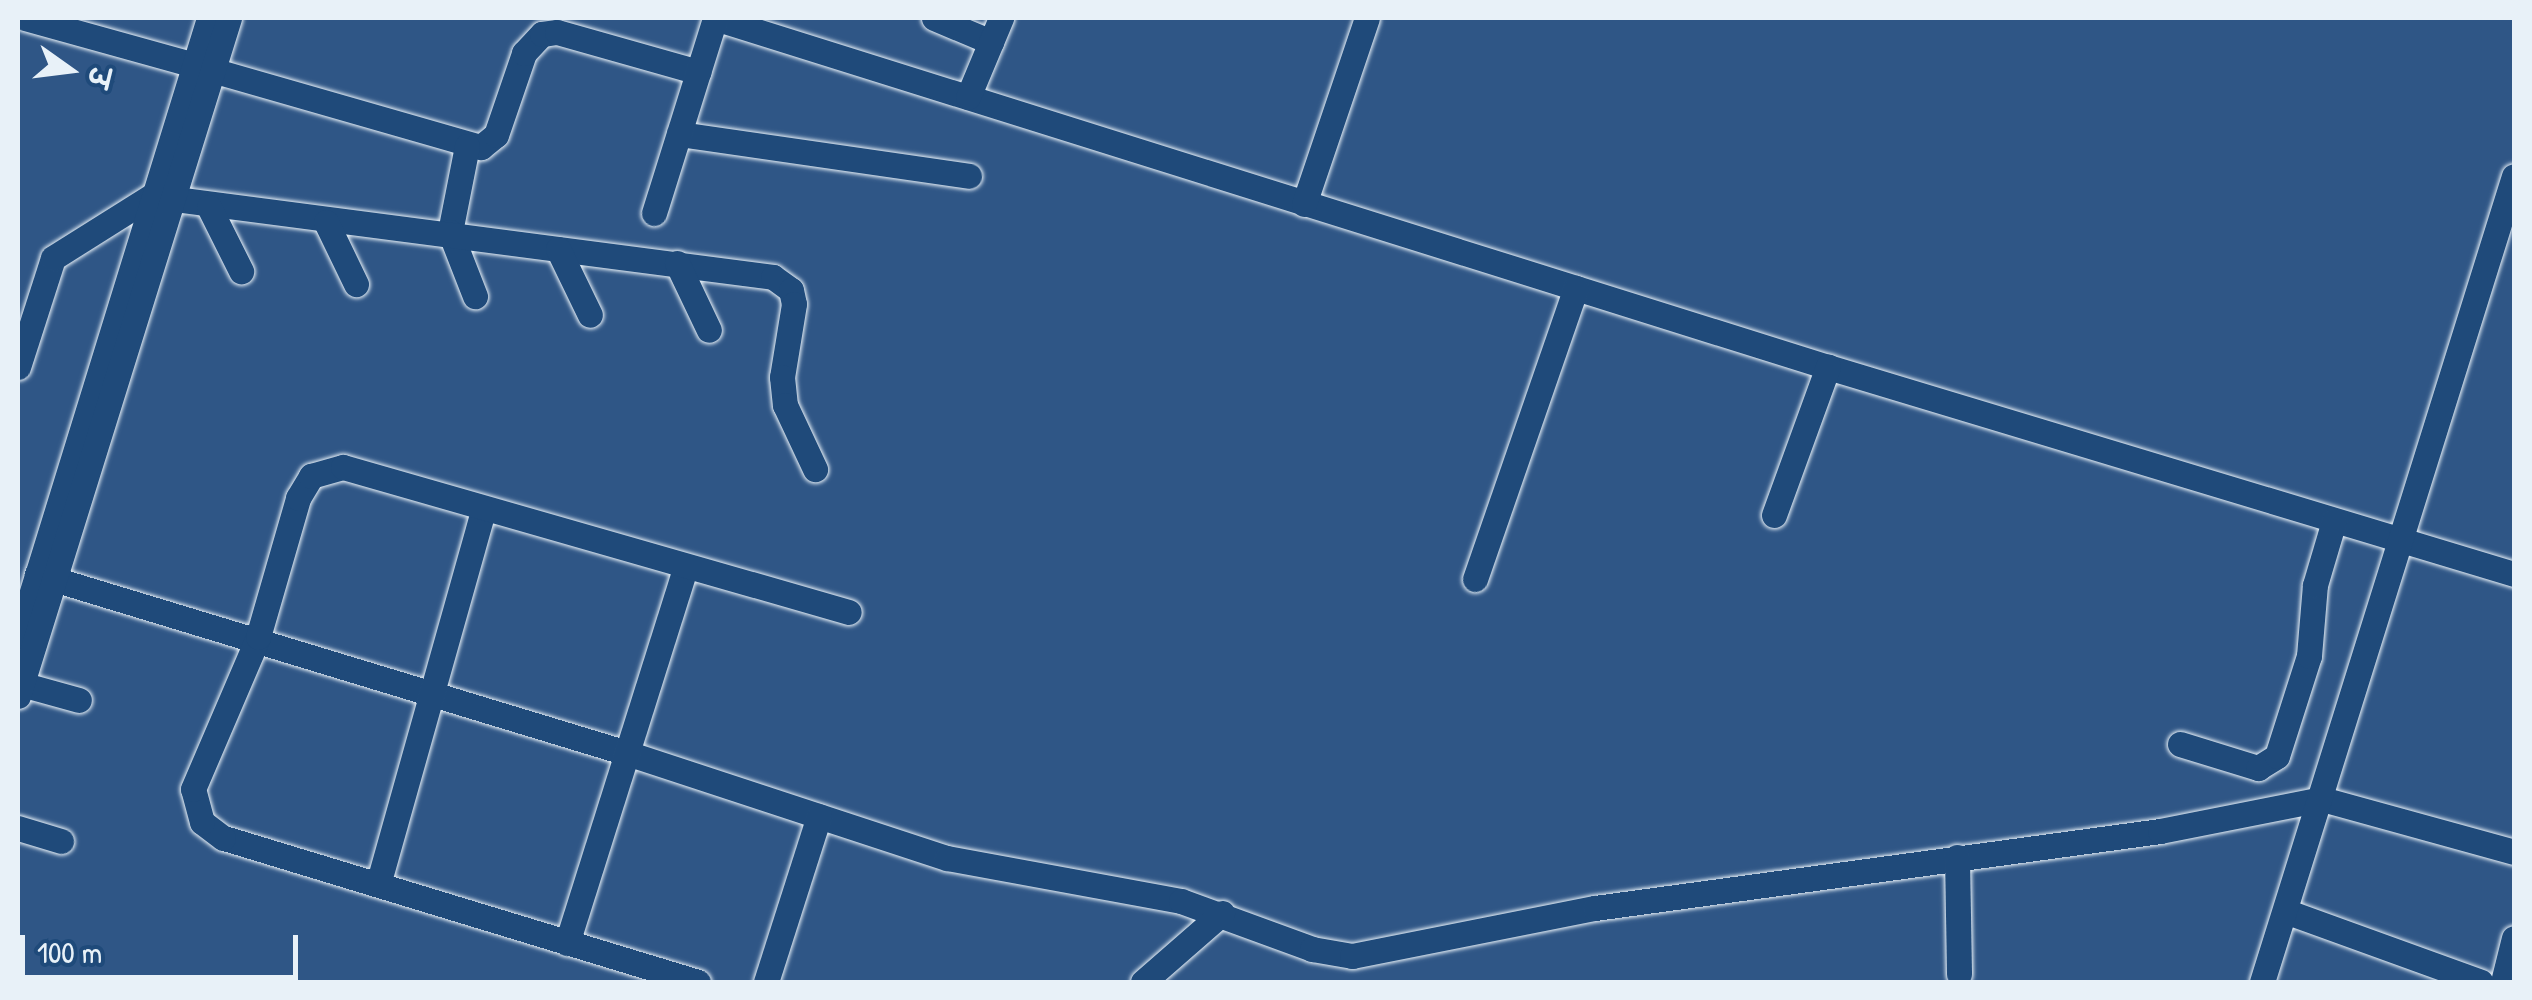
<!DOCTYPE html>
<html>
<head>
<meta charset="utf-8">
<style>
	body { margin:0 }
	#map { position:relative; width:2532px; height:1000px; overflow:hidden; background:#2f5686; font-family:"Patrick Hand","Playpen Sans Deva",sans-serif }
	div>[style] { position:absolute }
	.roads { filter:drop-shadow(0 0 2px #e8f1f8) drop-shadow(0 0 2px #e8f1f8) }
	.minor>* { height:25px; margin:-12.5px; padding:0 12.5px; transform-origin:12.5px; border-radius:12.5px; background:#1f4a7a }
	span { translate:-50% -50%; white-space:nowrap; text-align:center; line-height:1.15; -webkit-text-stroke:8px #1f4a7a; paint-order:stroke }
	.frame { position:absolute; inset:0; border:20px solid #e8f1f8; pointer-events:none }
	.north { position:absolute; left:20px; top:20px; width:100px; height:100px; -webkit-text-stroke:8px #1f4a7a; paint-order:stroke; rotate:104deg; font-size:28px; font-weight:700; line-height:40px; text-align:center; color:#e8f1f8 }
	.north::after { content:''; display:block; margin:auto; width:35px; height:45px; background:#e8f1f8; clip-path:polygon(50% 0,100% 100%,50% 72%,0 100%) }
	.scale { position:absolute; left:20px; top:935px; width:278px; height:45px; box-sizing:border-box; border:5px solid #e8f1f8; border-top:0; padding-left:12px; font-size:30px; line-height:35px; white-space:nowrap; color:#e8f1f8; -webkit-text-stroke:8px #1f4a7a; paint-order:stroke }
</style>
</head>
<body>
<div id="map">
	<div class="roads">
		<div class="minor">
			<i style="left:25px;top:18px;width:175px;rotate:15.5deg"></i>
			<i style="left:715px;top:18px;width:1166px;rotate:17.41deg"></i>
			<i style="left:1828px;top:367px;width:717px;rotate:16.79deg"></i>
			<i style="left:934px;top:18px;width:62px;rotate:22.8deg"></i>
			<i style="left:212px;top:70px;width:280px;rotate:16deg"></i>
			<i style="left:481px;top:147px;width:19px;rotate:-39deg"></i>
			<i style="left:496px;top:135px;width:87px;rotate:-71.1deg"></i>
			<i style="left:524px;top:53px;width:26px;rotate:-47deg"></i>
			<i style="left:542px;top:34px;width:15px;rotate:-8deg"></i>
			<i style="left:557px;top:32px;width:147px;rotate:15.8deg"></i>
			<i style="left:968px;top:97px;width:86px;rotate:-67.3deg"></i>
			<i style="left:679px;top:134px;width:293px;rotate:8.2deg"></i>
			<i style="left:467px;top:146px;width:88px;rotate:101.2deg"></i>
			<i style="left:450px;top:232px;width:69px;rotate:68.7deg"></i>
			<i style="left:175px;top:199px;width:603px;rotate:7.43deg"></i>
			<i style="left:773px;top:277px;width:22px;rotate:36deg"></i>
			<i style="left:791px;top:290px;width:14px;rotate:78deg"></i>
			<i style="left:794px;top:304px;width:74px;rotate:99.3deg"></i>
			<i style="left:782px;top:377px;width:28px;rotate:84deg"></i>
			<i style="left:785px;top:405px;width:71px;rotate:64.9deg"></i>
			<i style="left:1304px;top:204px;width:196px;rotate:-71.3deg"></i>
			<i style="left:209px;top:207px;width:72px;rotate:63.4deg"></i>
			<i style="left:654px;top:213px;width:204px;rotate:-72.6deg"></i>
			<i style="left:326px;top:222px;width:69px;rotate:64.2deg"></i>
			<i style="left:558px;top:249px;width:73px;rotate:64.1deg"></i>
			<i style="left:677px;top:263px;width:74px;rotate:64.5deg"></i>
			<i style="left:18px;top:367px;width:114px;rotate:-72.2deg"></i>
			<i style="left:53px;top:258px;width:118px;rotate:-32.2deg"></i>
			<i style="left:1774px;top:515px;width:158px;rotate:-70deg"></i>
			<i style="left:37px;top:574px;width:617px;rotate:16.88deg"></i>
			<i style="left:627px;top:753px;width:337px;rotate:18.2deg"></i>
			<i style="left:947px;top:858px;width:238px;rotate:10.4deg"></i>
			<i style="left:1181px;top:901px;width:140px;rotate:20.1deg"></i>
			<i style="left:1312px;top:949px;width:41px;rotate:9.9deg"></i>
			<i style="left:1352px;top:956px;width:248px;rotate:-11.2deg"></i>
			<i style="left:1595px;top:908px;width:570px;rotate:-7.76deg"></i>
			<i style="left:2160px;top:831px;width:165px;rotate:-11.2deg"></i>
			<i style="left:2322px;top:799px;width:199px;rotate:15.4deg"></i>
			<i style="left:1475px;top:579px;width:308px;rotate:-70.9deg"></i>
			<i style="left:18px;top:637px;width:648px;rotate:-72.85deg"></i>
			<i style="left:21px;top:684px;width:60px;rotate:15.4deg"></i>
			<i style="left:18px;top:696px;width:710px;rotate:-72.71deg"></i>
			<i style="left:2180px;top:744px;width:82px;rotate:17.1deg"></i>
			<i style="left:2258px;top:768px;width:22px;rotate:-32deg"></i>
			<i style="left:2277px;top:756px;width:105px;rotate:-72.3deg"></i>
			<i style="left:2309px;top:656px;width:71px;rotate:-85.2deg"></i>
			<i style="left:2315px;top:585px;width:67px;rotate:-73.5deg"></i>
			<i style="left:18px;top:828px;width:45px;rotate:16.8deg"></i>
			<i style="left:1957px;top:857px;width:117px;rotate:89deg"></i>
			<i style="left:379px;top:881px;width:387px;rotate:-74.3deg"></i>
			<i style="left:2285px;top:911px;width:208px;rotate:19.9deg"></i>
			<i style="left:567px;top:943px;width:393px;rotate:-72.5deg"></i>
			<i style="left:698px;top:982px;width:496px;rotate:-163.1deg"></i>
			<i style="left:223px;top:838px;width:26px;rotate:-143deg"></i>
			<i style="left:202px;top:822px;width:34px;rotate:-105deg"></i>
			<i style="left:193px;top:789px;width:165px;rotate:-66.8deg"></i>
			<i style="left:258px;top:637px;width:145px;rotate:-73.9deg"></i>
			<i style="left:298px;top:498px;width:26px;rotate:-59deg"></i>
			<i style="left:311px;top:476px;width:33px;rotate:-16deg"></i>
			<i style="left:343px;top:467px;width:526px;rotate:15.99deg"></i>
			<i style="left:766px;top:982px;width:174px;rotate:-72.3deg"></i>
			<i style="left:1143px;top:982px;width:105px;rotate:-41.1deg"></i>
			<i style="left:2262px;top:982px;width:844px;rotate:-72.64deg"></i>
			<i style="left:2503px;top:982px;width:45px;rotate:-76deg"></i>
		</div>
	</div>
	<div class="frame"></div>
	<div class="north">उ</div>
	<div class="scale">100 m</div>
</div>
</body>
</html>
